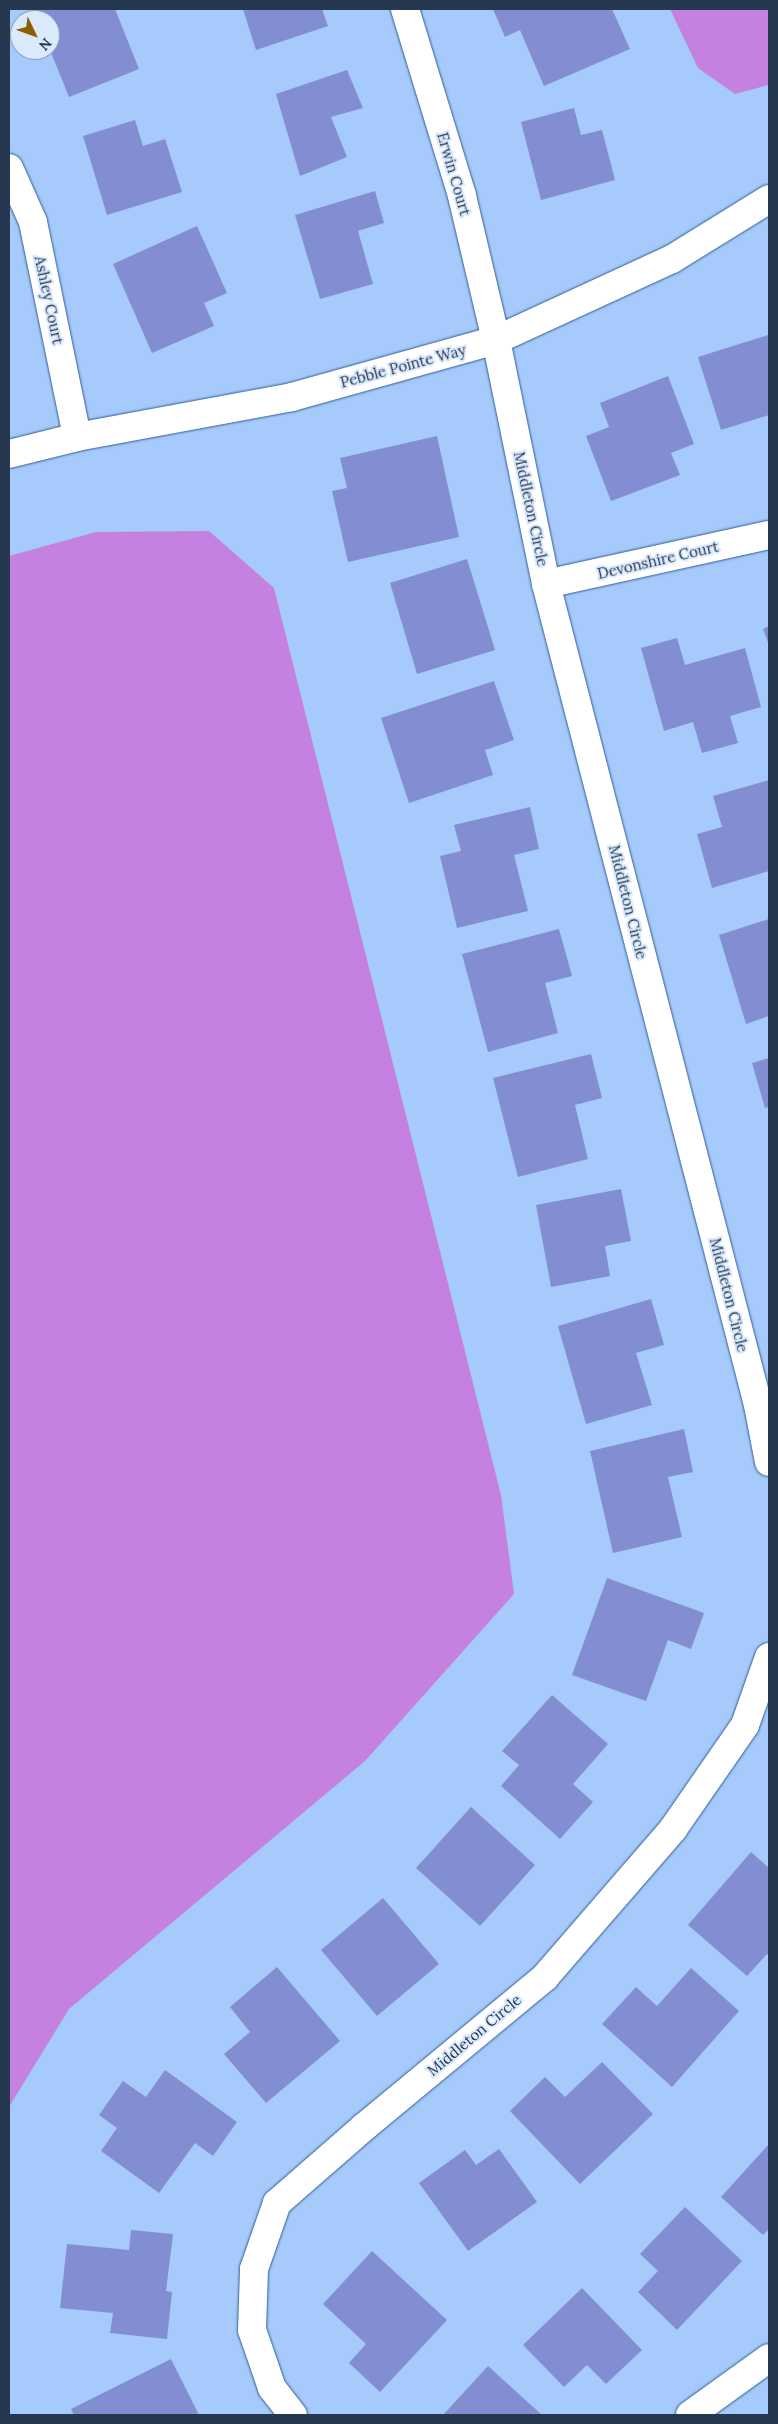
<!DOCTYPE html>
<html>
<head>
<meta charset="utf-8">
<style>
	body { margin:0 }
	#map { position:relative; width:778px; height:2424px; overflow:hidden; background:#a5cafb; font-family:Lora,serif }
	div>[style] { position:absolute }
	.water>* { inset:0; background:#c481e0 }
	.building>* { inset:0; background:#828ed1 }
	.roads { filter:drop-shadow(0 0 1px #325d93) drop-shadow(0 0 1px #325d93) }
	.minor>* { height:28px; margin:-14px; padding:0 14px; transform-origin:14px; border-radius:14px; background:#fff }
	span { translate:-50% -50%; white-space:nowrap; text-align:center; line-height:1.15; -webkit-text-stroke:4px #dbe9fc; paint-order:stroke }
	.street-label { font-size:15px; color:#253850 }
	.frame { position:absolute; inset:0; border:10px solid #253850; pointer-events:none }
	.north { position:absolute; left:10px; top:10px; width:50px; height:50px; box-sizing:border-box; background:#dbe9fc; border:1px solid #92a2b7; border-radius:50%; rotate:132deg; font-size:14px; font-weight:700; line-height:20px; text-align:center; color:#253850 }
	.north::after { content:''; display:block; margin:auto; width:18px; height:22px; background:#8c5e04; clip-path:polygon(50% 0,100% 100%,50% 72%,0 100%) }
</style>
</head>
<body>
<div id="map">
	<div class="water">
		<i style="clip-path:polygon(670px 9px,769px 9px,769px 85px,735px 94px,698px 68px)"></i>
		<i style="clip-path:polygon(209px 531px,274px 588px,501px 1495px,514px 1594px,365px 1761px,69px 2009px,9px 2107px,9px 556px,96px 532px)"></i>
	</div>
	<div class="building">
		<i style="clip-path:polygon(33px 9px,115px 9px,139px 69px,69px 97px,50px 50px,50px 20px,38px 20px)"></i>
		<i style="clip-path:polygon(243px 9px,322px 9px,328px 26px,256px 50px)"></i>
		<i style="clip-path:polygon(493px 9px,612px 9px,630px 49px,544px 86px,520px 30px,505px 37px)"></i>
		<i style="clip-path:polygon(347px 70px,363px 108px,331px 117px,347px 157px,300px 176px,276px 94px)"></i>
		<i style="clip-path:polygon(574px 108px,581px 135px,602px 130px,615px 180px,541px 200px,521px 122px)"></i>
		<i style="clip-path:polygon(135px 120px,143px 146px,165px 139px,182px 192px,107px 215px,83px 136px)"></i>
		<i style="clip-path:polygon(375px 191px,384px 223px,358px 231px,373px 284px,320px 299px,295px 215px)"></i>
		<i style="clip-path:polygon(197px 226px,227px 293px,204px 303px,214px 326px,152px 353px,113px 264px)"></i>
		<i style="clip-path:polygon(768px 335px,769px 415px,721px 430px,698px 357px)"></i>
		<i style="clip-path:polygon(668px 376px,694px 444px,671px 453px,680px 475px,611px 501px,586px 436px,609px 427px,600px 403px)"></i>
		<i style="clip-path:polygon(437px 436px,459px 537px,348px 562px,332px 491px,347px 488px,340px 458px)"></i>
		<i style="clip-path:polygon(467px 559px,495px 650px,417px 674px,390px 583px)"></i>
		<i style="clip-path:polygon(769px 626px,769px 645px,763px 629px)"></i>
		<i style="clip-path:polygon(677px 638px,685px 665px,745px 648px,761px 707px,730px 716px,738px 743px,702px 753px,693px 722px,664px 731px,641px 648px)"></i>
		<i style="clip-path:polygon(494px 681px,514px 740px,485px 750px,493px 775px,409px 803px,381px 718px)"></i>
		<i style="clip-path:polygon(769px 780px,769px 871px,712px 888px,697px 834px,722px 827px,713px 796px)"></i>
		<i style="clip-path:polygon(530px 807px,539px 849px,514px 855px,528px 911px,457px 928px,440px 856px,461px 851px,454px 825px)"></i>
		<i style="clip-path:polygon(769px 919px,769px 1016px,746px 1024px,719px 935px)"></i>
		<i style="clip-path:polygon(559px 929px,572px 976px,545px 983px,558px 1033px,488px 1052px,462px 954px)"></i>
		<i style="clip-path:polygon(591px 1054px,602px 1098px,575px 1105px,588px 1159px,518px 1177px,493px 1078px)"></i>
		<i style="clip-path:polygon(769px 1058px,769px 1107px,765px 1108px,752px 1063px)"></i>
		<i style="clip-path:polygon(621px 1189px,631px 1241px,605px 1246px,610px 1276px,551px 1287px,536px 1205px)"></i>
		<i style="clip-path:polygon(651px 1299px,664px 1345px,636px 1353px,652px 1405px,586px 1424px,558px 1326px)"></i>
		<i style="clip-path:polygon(684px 1429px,693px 1472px,668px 1477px,682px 1537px,613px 1553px,590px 1451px)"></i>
		<i style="clip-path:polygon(607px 1578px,704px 1613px,691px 1649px,668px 1640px,646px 1701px,572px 1675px)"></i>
		<i style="clip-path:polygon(552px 1695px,608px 1744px,573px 1784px,593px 1802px,560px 1839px,501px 1786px,519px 1765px,502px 1751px)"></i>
		<i style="clip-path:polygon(471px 1807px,535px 1865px,480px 1926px,416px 1868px)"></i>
		<i style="clip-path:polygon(751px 1852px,769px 1868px,769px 1956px,767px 1954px,747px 1976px,688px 1925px)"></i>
		<i style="clip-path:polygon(383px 1898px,439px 1964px,377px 2016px,321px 1950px)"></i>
		<i style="clip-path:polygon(277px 1967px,340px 2041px,266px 2103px,224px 2054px,250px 2032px,230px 2007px)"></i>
		<i style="clip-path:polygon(691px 1968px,739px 2011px,672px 2087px,602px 2024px,636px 1987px,657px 2006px)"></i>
		<i style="clip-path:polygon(602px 2062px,653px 2114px,580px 2184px,510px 2111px,545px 2077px,565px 2097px)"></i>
		<i style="clip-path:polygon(165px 2070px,237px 2122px,213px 2156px,195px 2143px,159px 2193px,101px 2151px,117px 2128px,99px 2115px,123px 2081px,146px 2097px)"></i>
		<i style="clip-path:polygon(769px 2144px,769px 2229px,763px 2235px,721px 2197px)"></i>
		<i style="clip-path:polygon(499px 2149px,537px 2202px,468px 2251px,419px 2183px,465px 2150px,476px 2165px)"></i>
		<i style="clip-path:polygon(685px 2207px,742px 2261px,677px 2330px,638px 2292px,658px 2271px,640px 2254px)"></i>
		<i style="clip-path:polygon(131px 2230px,173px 2234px,166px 2291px,172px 2292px,167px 2339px,110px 2333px,113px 2313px,60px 2308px,67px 2244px,129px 2250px)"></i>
		<i style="clip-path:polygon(372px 2251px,447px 2320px,380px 2392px,349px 2363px,366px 2344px,323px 2304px)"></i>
		<i style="clip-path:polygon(582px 2288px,642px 2350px,606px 2384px,587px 2365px,564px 2387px,523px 2345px)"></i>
		<i style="clip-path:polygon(171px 2359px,199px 2415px,74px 2415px,71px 2409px)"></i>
		<i style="clip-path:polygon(488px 2366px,542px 2415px,443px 2415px)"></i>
	</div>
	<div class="roads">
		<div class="minor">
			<i style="left:405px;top:9px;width:195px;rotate:73deg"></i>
			<i style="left:462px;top:196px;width:148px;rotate:76.7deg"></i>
			<i style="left:496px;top:340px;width:249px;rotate:78.4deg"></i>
			<i style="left:546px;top:584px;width:848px;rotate:75.52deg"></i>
			<i style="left:758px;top:1405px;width:58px;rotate:79.1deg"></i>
			<i style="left:9px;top:168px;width:59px;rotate:66deg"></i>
			<i style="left:33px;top:222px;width:219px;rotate:78.4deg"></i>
			<i style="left:9px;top:454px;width:70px;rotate:-14deg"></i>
			<i style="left:77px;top:437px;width:219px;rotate:-10.5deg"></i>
			<i style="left:292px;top:397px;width:212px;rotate:-15.6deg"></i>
			<i style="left:496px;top:340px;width:194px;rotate:-24.7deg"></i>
			<i style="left:672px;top:259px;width:114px;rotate:-31.7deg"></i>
			<i style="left:546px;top:584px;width:228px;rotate:-12.4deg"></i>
			<i style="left:293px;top:2415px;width:34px;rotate:-128deg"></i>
			<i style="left:272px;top:2388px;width:61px;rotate:-109deg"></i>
			<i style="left:252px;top:2330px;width:61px;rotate:-88.1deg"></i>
			<i style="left:254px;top:2269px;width:70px;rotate:-70.8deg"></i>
			<i style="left:277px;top:2203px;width:116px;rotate:-41.1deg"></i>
			<i style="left:364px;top:2127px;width:235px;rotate:-39.6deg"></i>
			<i style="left:545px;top:1977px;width:196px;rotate:-49.1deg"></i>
			<i style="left:673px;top:1829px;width:126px;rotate:-55.3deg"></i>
			<i style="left:745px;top:1725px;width:72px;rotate:-70.6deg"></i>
			<i style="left:690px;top:2415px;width:97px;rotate:-35.8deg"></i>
		</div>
	</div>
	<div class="street-label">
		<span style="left:454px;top:174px;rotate:74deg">Erwin Court</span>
		<span style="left:49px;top:300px;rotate:78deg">Ashley Court</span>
		<span style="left:403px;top:366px;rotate:-15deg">Pebble Pointe Way</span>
		<span style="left:531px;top:509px;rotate:78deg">Middleton Circle</span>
		<span style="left:658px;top:560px;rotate:-13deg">Devonshire Court</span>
		<span style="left:628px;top:902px;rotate:76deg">Middleton Circle</span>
		<span style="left:729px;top:1295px;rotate:76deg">Middleton Circle</span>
		<span style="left:474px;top:2035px;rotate:-40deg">Middleton Circle</span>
	</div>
	<div class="frame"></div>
	<div class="north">N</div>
</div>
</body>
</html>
